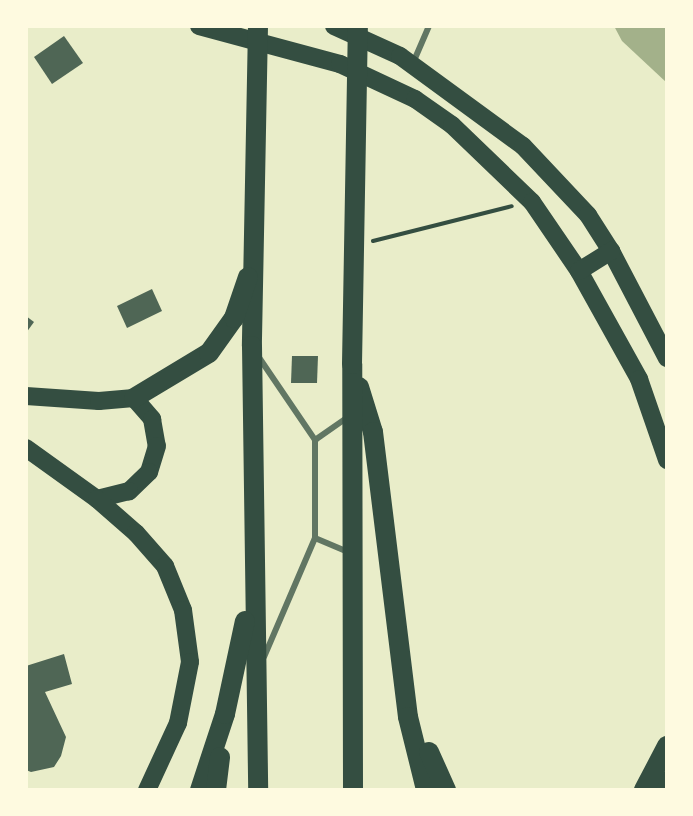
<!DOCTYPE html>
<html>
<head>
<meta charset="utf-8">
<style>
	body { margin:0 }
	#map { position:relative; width:693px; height:816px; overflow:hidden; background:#e9edc9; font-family:"Roboto Condensed",sans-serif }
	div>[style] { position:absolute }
	.water>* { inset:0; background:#a3b18a }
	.building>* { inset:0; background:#4f6655 }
	.path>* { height:4px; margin:-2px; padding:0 2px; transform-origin:2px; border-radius:2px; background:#344e41 }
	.service>* { height:6px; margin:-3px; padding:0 3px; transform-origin:3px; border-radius:3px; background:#617663 }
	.primary>* { height:18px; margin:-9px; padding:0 9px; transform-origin:9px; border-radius:9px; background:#344e41 }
	.motorway>* { height:20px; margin:-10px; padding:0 10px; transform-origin:10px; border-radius:10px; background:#344e41 }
	span { translate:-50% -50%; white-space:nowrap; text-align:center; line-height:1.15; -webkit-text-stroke:7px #fefae0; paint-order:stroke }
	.frame { position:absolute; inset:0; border:28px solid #fefae0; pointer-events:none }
</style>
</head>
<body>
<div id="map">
	<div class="water">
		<i style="clip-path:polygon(614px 26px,667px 26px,667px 83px,622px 41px)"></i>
	</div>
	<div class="building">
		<i style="clip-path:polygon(64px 36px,83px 63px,52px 84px,34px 57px)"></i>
		<i style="clip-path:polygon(152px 289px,162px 311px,127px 328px,117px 306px)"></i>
		<i style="clip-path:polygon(26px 316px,34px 322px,26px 333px)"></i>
		<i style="clip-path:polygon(292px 356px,318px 356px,317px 383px,291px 383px)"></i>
		<i style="clip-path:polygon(64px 654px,72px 684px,45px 692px,66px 737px,61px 756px,54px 767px,31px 772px,26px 770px,26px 666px)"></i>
	</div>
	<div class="path">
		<i style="left:373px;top:241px;width:143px;rotate:-14.1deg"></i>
	</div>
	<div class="service">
		<i style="left:413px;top:63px;width:40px;rotate:-66.6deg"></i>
		<i style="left:258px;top:356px;width:102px;rotate:55.8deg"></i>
		<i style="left:315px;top:440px;width:98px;rotate:90deg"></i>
		<i style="left:315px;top:538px;width:129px;rotate:113.2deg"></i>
		<i style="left:315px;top:440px;width:40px;rotate:-34.9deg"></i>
		<i style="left:315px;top:538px;width:36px;rotate:23deg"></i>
	</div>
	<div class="primary">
		<i style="left:199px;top:26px;width:146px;rotate:15.1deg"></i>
		<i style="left:340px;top:64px;width:83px;rotate:25deg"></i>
		<i style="left:415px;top:99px;width:45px;rotate:35.1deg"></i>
		<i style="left:452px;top:125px;width:111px;rotate:43.9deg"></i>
		<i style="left:532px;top:202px;width:83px;rotate:55.7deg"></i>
		<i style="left:579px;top:271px;width:124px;rotate:60.9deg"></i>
		<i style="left:639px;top:379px;width:86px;rotate:70.9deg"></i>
		<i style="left:334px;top:26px;width:72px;rotate:24.4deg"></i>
		<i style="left:400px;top:56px;width:152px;rotate:36.2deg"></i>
		<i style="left:523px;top:146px;width:95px;rotate:46.7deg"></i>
		<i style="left:588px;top:215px;width:43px;rotate:57.4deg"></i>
		<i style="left:611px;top:251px;width:121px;rotate:62.4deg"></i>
		<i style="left:579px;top:271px;width:38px;rotate:-32deg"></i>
		<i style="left:26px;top:396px;width:73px;rotate:3.9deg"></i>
		<i style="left:99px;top:401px;width:35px;rotate:-5deg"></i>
		<i style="left:134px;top:398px;width:28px;rotate:49deg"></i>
		<i style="left:152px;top:419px;width:27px;rotate:80deg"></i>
		<i style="left:157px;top:446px;width:27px;rotate:107deg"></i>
		<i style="left:149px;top:472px;width:28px;rotate:136deg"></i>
		<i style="left:129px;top:491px;width:33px;rotate:166deg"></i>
		<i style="left:26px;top:448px;width:87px;rotate:35.7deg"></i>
		<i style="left:97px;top:499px;width:52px;rotate:41.1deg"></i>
		<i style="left:136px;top:533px;width:44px;rotate:48.7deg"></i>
		<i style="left:165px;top:566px;width:48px;rotate:67.8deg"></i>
		<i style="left:183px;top:610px;width:52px;rotate:82.3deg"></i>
		<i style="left:190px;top:662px;width:62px;rotate:101.1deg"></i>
		<i style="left:178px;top:723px;width:74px;rotate:114.8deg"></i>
		<i style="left:664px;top:790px;width:10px;rotate:-73deg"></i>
	</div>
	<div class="motorway">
		<i style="left:258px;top:26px;width:320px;rotate:91.1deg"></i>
		<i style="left:252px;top:346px;width:444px;rotate:89.2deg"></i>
		<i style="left:359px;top:387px;width:47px;rotate:72.7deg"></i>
		<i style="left:373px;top:432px;width:287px;rotate:83deg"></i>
		<i style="left:408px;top:717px;width:75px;rotate:76.1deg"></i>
		<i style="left:134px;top:398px;width:87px;rotate:-31deg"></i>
		<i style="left:209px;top:353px;width:43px;rotate:-54.5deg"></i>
		<i style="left:234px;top:318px;width:43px;rotate:-71.1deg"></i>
		<i style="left:429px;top:752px;width:42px;rotate:65.9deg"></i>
		<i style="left:200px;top:790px;width:80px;rotate:-71.8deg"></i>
		<i style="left:225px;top:714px;width:95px;rotate:-77.9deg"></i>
		<i style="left:216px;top:790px;width:33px;rotate:-83deg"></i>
		<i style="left:353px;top:790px;width:426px;rotate:-90.1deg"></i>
		<i style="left:352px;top:364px;width:338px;rotate:-89deg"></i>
		<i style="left:644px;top:790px;width:50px;rotate:-62.4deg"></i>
	</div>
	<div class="frame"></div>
</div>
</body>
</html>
